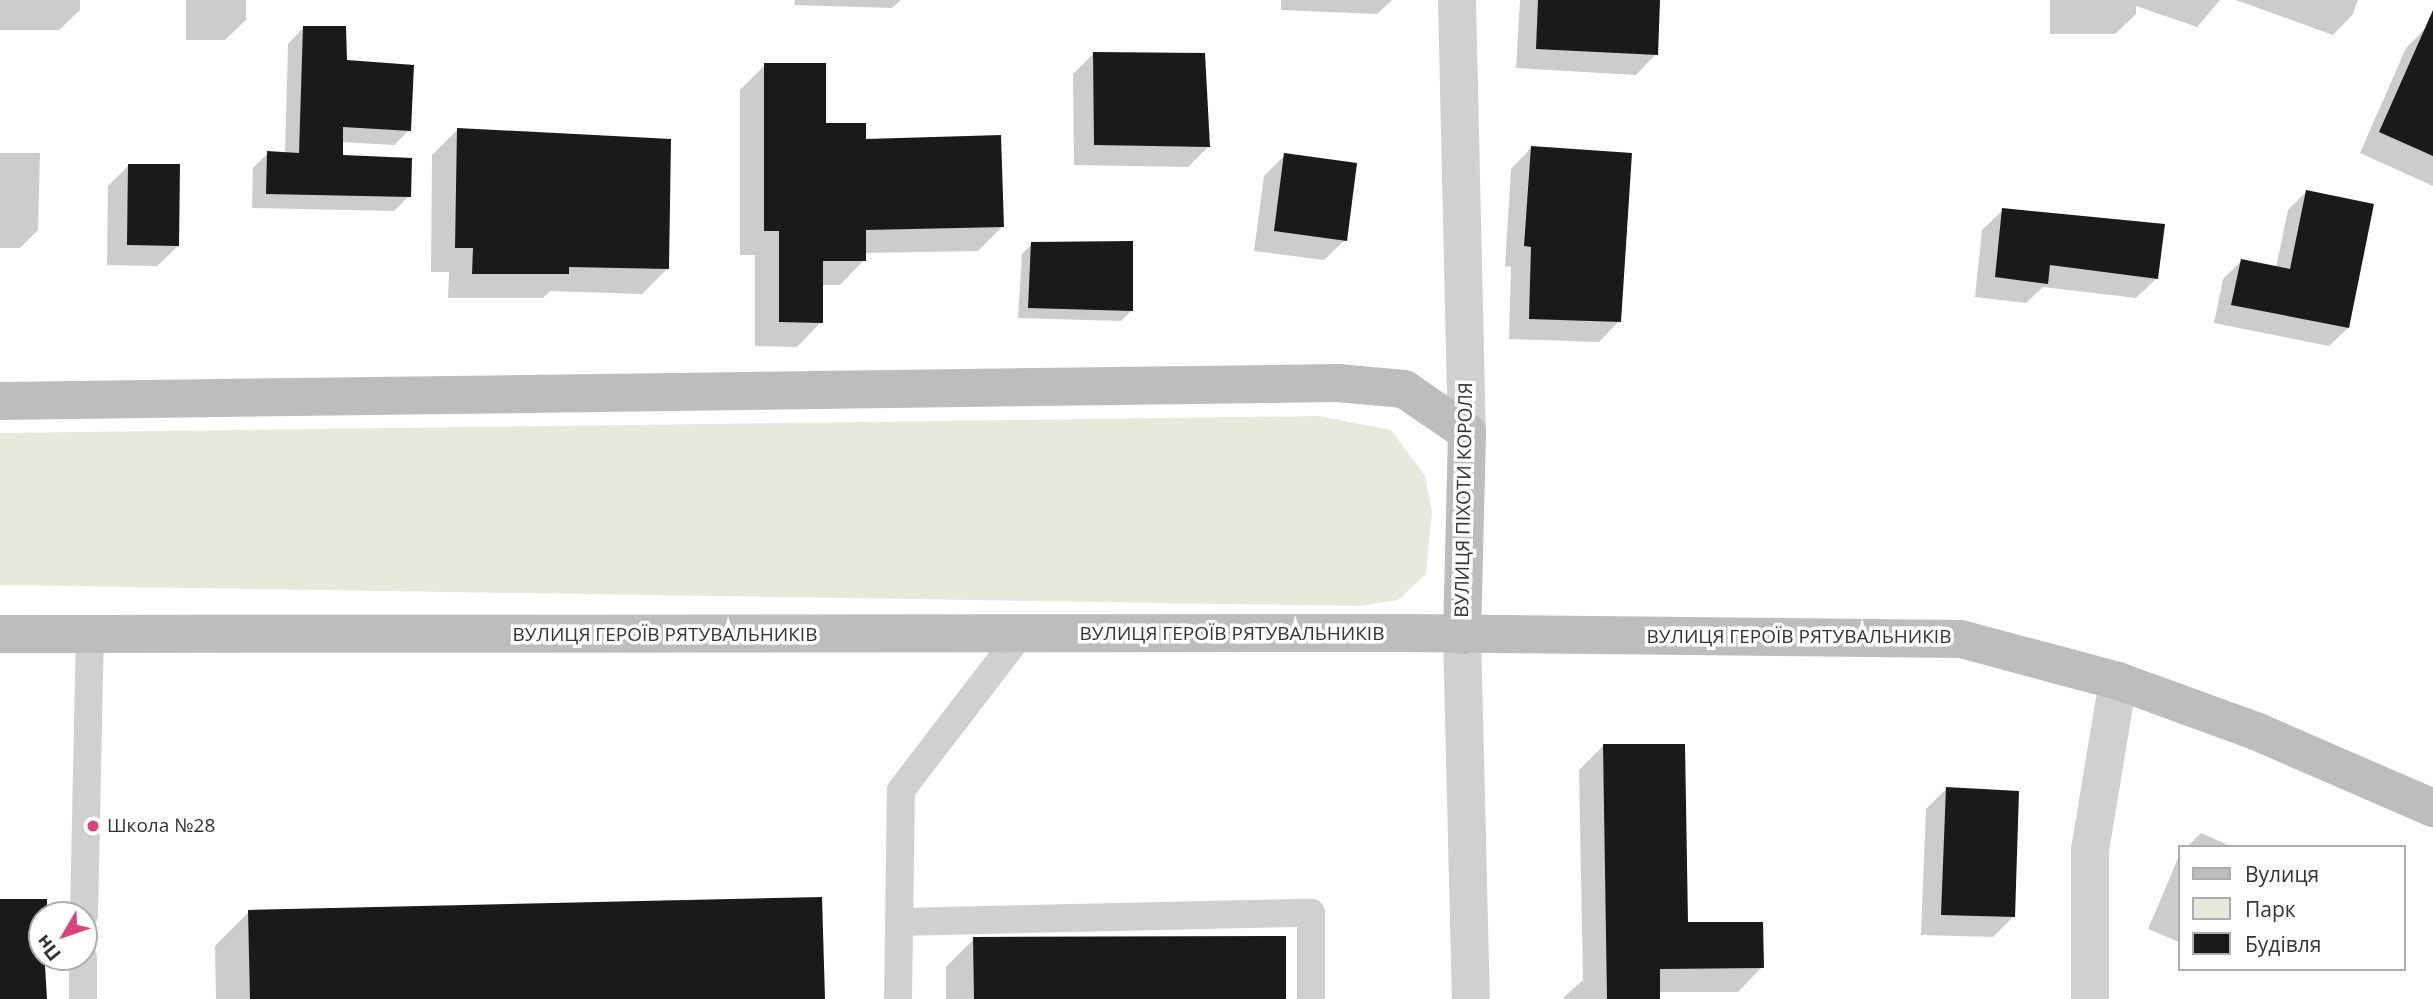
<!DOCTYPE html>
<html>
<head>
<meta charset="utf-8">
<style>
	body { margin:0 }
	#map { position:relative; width:2433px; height:999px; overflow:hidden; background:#fff; font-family:"Open Sans",sans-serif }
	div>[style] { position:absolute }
	.green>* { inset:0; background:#e7e9dd }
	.shadow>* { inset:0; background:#0003 }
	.building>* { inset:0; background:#1a1a1a }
	.service>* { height:28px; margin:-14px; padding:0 14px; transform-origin:14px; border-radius:14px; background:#d0d0d0 }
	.minor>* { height:38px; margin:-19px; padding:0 19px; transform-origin:19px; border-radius:19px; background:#d0d0d0 }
	.secondary>* { height:38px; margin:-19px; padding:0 19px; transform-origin:19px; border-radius:19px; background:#bdbdbd }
	.dots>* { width:19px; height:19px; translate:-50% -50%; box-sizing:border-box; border:4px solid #fff; border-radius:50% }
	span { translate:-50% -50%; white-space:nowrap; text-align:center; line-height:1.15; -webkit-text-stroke:7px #fff; paint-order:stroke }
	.street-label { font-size:19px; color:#333 }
	.poi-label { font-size:19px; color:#333 }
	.left { translate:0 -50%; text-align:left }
	.legend { position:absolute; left:2178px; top:845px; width:228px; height:126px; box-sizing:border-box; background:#fff; border:2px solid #adadad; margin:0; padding:9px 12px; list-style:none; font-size:21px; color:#333 }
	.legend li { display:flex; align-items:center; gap:14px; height:35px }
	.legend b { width:35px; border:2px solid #adadad }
	.north { position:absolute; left:28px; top:901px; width:70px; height:70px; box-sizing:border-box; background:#fff; border:2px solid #adadad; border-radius:50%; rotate:231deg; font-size:19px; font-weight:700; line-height:28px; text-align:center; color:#333 }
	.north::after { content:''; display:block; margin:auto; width:24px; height:32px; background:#db447b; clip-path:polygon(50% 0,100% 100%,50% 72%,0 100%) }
</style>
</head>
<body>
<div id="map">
	<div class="green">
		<i style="clip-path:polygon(1319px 416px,1391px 430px,1425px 476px,1432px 512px,1426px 574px,1398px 600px,1360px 606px,0 585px,0 433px)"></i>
	</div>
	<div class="shadow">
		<i style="clip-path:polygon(0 0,80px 0,80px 10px,59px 30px,0 30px)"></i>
		<i style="clip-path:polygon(186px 0,246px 0,246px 20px,225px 40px,186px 40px)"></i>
		<i style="clip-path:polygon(795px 0,901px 0,892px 8px,794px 5px)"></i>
		<i style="clip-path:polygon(1281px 0,1392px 0,1377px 14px,1281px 10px)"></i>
		<i style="clip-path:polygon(1520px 0,1659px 0,1656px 54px,1636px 75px,1516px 68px)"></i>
		<i style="clip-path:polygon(2050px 0,2220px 0,2197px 27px,2136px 6px,2136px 14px,2115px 34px,2050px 34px)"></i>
		<i style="clip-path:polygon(2236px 0,2358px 0,2353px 14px,2333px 35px)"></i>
		<i style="clip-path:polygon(303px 28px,345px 62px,409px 130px,394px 145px,341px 142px,341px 157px,409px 196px,394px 211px,252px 208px,253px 168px,268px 153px,285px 154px,288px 44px)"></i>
		<i style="clip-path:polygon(2426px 28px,2433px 31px,2433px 186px,2360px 153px,2406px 48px)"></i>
		<i style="clip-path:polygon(1093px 54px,1208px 147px,1188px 167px,1074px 165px,1073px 74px)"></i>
		<i style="clip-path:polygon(765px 65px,824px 124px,864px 141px,1003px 226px,978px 251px,864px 253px,864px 260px,840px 285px,821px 285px,821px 322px,797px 347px,755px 346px,755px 255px,740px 255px,740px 90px)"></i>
		<i style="clip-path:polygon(457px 130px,667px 269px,642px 294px,550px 291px,543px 298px,448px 298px,449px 272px,431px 272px,432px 155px)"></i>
		<i style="clip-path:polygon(1531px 148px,1619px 321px,1599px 342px,1509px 339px,1511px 267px,1505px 266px,1511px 169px)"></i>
		<i style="clip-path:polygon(0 153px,40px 153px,38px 230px,20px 248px,0 248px)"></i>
		<i style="clip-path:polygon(1285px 155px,1345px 240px,1324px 260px,1254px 251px,1264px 176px)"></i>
		<i style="clip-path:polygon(129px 165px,178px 246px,157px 266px,107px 265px,108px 186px)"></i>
		<i style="clip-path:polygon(2306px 192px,2348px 328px,2329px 346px,2214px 323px,2223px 279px,2242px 260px,2276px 268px,2288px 210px)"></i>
		<i style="clip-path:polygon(2003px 210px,2157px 278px,2136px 298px,2043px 287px,2026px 303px,1975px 297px,1982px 230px)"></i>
		<i style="clip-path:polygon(1032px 244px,1131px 311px,1121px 321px,1018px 318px,1022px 254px)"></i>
		<i style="clip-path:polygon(1603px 746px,1686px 924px,1762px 967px,1738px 992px,1658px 992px,1658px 999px,1562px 999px,1583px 980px,1579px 770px)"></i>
		<i style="clip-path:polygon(1946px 789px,2013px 917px,1993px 937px,1921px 935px,1926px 809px)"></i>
		<i style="clip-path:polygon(2201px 833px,2233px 847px,2187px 847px)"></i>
		<i style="clip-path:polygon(2179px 856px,2179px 942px,2148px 929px)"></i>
		<i style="clip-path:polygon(249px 912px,823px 999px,216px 999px,215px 946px)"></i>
		<i style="clip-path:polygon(974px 939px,1284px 999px,946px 999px,946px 967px)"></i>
	</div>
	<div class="building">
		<i style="clip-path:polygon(1538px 0,1660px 0,1658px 55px,1536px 49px)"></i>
		<i style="clip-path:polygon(2433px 10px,2433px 156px,2379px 132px)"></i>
		<i style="clip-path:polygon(303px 26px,346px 26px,347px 60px,414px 65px,411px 131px,343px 127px,343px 155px,412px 158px,411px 197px,266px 194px,267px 151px,299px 153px)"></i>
		<i style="clip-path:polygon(1093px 52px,1205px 53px,1210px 147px,1094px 145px)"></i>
		<i style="clip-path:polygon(764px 63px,826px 63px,826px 123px,866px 123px,866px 139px,1001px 135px,1004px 227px,866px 230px,866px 261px,823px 261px,823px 323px,779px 322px,779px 231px,764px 231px)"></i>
		<i style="clip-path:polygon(457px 128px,671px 139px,669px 269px,569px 267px,569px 274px,472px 274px,473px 248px,455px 248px)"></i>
		<i style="clip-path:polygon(1531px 146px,1632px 153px,1621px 322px,1529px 319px,1531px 247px,1524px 246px)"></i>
		<i style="clip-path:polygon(1284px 153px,1357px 163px,1347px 241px,1274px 231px)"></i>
		<i style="clip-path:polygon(128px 164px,180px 164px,179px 246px,127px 245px)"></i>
		<i style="clip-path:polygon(2306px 190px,2374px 204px,2349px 328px,2231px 305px,2241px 259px,2290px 269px)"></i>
		<i style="clip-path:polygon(2002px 208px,2165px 224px,2158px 279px,2050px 265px,2048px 284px,1995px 277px)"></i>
		<i style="clip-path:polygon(1133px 241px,1133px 311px,1028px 308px,1031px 242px)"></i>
		<i style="clip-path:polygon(1603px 744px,1685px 744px,1688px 922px,1763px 922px,1764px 968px,1660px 969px,1660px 999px,1607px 999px)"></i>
		<i style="clip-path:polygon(1946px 787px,2019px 791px,2015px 917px,1941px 915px)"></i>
		<i style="clip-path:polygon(822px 897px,825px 999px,250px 999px,248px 910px)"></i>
		<i style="clip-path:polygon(0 899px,47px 899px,47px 915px,42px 915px,47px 999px,0 999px)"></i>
		<i style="clip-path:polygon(1286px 936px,1286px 999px,974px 999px,973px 937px)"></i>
	</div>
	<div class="service">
		<i style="left:84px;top:915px;width:281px;rotate:-88.8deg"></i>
		<i style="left:899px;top:922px;width:412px;rotate:-1.3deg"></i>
		<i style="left:1311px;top:913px;width:86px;rotate:90deg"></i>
		<i style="left:83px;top:999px;width:42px;rotate:-90deg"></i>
		<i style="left:898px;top:999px;width:209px;rotate:-89.2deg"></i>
		<i style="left:901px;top:790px;width:195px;rotate:-52.5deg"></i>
	</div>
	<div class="minor">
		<i style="left:1457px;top:0;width:432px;rotate:88.7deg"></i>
		<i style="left:1462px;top:635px;width:364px;rotate:88.6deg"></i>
		<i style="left:2090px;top:999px;width:149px;rotate:-90deg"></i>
		<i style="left:2090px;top:850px;width:171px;rotate:-80.6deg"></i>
	</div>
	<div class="secondary">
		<i style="left:0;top:401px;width:1337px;rotate:-0.77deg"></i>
		<i style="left:1337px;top:383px;width:67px;rotate:5.1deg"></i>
		<i style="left:1404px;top:389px;width:76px;rotate:34.3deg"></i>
		<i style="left:1467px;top:432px;width:203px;rotate:91.4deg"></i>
		<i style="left:0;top:634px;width:1408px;rotate:-0.04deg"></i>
		<i style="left:1408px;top:633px;width:553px;rotate:0.62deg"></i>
		<i style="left:1961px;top:639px;width:163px;rotate:15deg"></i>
		<i style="left:2118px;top:681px;width:149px;rotate:20deg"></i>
		<i style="left:2258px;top:732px;width:191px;rotate:23.5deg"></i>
	</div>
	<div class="dots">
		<i style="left:93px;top:826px;background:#db447b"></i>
	</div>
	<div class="street-label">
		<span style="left:1464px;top:500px;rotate:-89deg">ВУЛИЦЯ ПІХОТИ КОРОЛЯ</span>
		<span style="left:1232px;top:634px">ВУЛИЦЯ ГЕРОЇВ РЯТУВАЛЬНИКІВ</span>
		<span style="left:665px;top:635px">ВУЛИЦЯ ГЕРОЇВ РЯТУВАЛЬНИКІВ</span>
		<span style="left:1799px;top:637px">ВУЛИЦЯ ГЕРОЇВ РЯТУВАЛЬНИКІВ</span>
	</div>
	<div class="poi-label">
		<span class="left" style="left:107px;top:826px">Школа №28</span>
	</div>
	<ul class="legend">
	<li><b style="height:9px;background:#bdbdbd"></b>Вулиця</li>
	<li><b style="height:19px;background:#e7e9dd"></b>Парк</li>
	<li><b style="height:19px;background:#1a1a1a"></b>Будівля</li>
	</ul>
	<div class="north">Пн</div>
</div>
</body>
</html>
